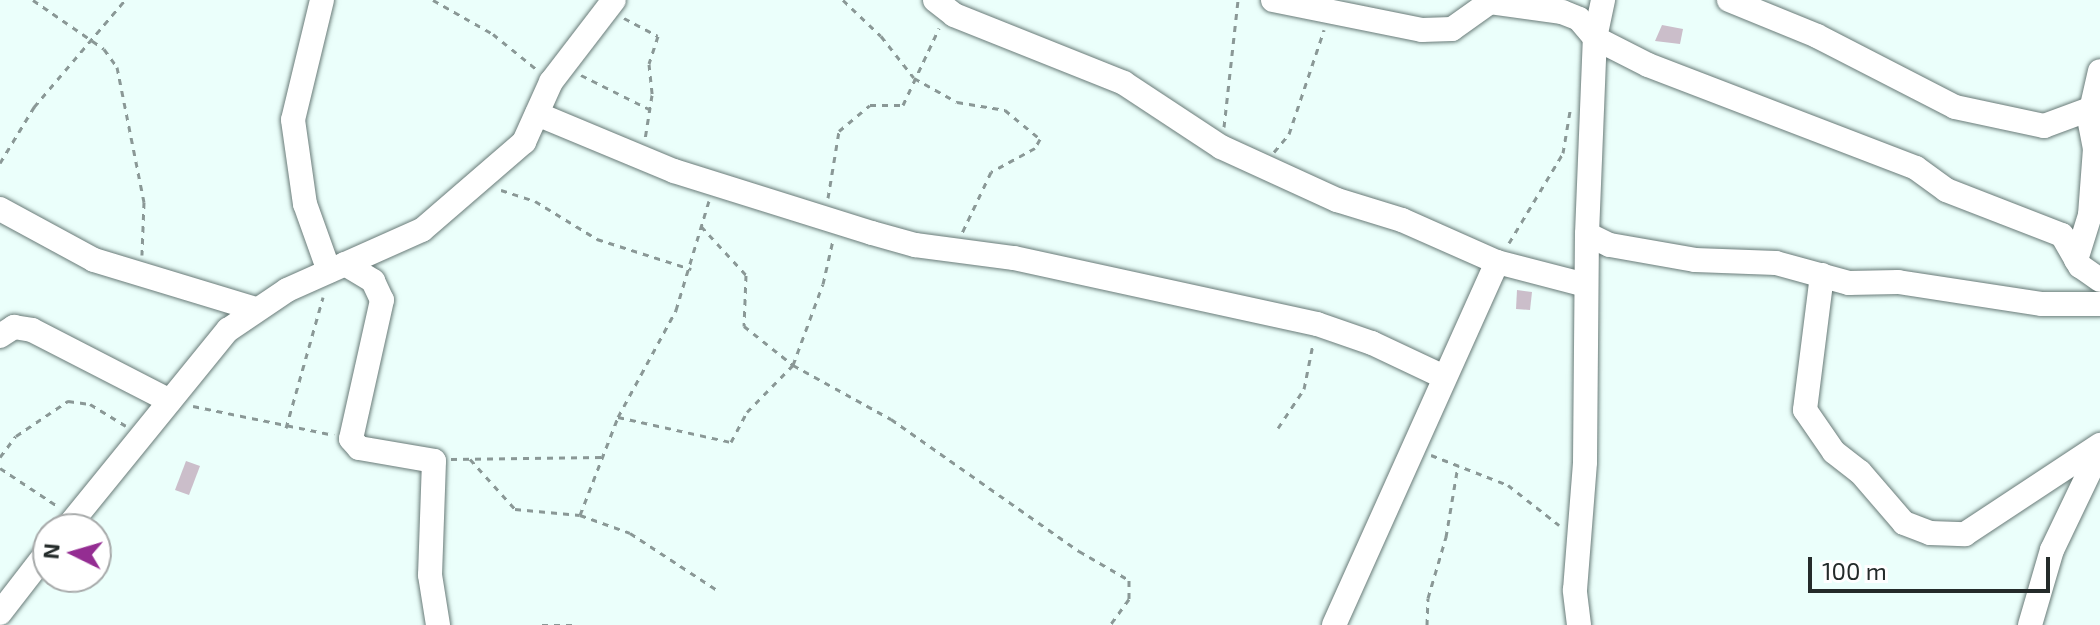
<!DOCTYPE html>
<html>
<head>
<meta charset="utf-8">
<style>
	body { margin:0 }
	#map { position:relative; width:2100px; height:625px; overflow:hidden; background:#ebfffb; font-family:"Exo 2",sans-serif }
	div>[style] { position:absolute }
	.building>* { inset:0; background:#cbbeca }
	.path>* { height:3px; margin-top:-1.5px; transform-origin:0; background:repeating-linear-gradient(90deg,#8a9896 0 6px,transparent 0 12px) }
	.roads { filter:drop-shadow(0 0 2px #697b78) drop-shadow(0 0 2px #697b78) }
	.minor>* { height:24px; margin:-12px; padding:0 12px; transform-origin:12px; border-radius:12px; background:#fff }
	span { translate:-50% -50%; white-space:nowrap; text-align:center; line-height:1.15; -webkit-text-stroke:6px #fff; paint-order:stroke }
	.north { position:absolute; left:32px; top:513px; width:80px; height:80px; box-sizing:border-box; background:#fff; border:2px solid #a7aaaa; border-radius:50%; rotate:275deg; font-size:22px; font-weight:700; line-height:32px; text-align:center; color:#242b2a }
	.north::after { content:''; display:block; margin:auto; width:28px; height:36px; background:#942d92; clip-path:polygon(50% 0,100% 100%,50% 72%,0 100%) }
	.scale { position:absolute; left:1808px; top:557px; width:242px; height:36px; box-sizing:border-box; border:4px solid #242b2a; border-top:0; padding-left:10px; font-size:24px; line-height:28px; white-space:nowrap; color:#242b2a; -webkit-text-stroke:6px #fff; paint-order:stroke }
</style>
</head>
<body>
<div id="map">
	<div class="building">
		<i style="clip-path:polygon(1662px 25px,1683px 29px,1680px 44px,1655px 41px)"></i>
		<i style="clip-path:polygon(1517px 290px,1532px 292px,1530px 310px,1516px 309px)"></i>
		<i style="clip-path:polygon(186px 461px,200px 466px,189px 495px,175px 490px)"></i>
	</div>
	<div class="path">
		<i style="left:33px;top:0;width:86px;rotate:34.6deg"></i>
		<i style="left:104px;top:49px;width:22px;rotate:54deg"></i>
		<i style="left:117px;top:67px;width:138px;rotate:78.7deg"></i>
		<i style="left:144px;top:202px;width:53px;rotate:92.2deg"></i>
		<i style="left:433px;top:0;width:69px;rotate:29.5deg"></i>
		<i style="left:493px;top:34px;width:55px;rotate:39.1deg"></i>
		<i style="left:843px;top:0;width:52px;rotate:43.5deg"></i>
		<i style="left:881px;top:36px;width:53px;rotate:51.8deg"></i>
		<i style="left:914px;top:78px;width:49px;rotate:29.2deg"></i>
		<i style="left:957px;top:102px;width:49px;rotate:9.5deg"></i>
		<i style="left:1005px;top:110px;width:45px;rotate:39.6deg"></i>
		<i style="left:1040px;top:139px;width:10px;rotate:119deg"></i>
		<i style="left:1035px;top:148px;width:50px;rotate:151.4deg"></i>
		<i style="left:991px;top:172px;width:68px;rotate:115.4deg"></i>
		<i style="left:624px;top:18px;width:38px;rotate:28deg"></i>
		<i style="left:658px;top:36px;width:29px;rotate:108deg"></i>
		<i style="left:649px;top:64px;width:31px;rotate:84deg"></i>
		<i style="left:652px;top:95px;width:45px;rotate:99deg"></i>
		<i style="left:581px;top:75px;width:76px;rotate:26.6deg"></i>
		<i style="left:1224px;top:127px;width:128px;rotate:-83.7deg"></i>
		<i style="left:1274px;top:152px;width:23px;rotate:-50deg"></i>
		<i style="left:1289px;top:134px;width:110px;rotate:-71.4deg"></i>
		<i style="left:0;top:163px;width:66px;rotate:-58.7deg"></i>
		<i style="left:34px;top:107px;width:140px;rotate:-49.6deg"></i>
		<i style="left:501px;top:190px;width:36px;rotate:18deg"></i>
		<i style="left:535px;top:201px;width:73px;rotate:31.5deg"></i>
		<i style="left:597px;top:239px;width:99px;rotate:17.7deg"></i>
		<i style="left:828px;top:198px;width:68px;rotate:-80.7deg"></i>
		<i style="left:839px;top:131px;width:40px;rotate:-40deg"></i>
		<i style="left:870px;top:105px;width:33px"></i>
		<i style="left:903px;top:105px;width:85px;rotate:-64.9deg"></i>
		<i style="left:701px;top:226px;width:67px;rotate:47.4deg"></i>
		<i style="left:746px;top:275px;width:51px;rotate:92.2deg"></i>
		<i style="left:744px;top:326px;width:63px;rotate:38.5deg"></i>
		<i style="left:793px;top:365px;width:112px;rotate:28.9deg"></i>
		<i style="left:891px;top:419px;width:230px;rotate:35.1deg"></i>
		<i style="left:1079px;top:551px;width:58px;rotate:30.1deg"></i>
		<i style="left:1129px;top:580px;width:19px;rotate:90deg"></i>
		<i style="left:1129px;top:599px;width:32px;rotate:126deg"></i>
		<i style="left:1509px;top:243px;width:105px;rotate:-59deg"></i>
		<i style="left:1563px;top:153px;width:43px;rotate:-80.5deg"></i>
		<i style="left:193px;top:406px;width:144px;rotate:11.6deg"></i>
		<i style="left:618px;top:417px;width:116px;rotate:12.5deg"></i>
		<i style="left:731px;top:442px;width:34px;rotate:-62deg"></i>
		<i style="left:747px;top:412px;width:66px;rotate:-45.6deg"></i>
		<i style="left:793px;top:365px;width:86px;rotate:-69.7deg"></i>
		<i style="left:823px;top:284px;width:45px;rotate:-77.2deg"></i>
		<i style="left:286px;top:428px;width:136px;rotate:-74.2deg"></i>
		<i style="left:1278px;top:428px;width:47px;rotate:-56.3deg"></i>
		<i style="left:1304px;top:389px;width:46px;rotate:-78.7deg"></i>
		<i style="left:1431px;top:455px;width:83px;rotate:21.3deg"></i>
		<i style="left:1508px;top:485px;width:65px;rotate:38.1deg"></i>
		<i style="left:0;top:457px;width:26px;rotate:-53deg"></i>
		<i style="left:16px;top:436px;width:63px;rotate:-33.9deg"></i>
		<i style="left:68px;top:401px;width:22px;rotate:8deg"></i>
		<i style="left:90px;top:404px;width:42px;rotate:31.4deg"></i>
		<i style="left:451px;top:459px;width:151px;rotate:-0.8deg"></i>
		<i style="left:470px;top:459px;width:67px;rotate:48deg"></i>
		<i style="left:515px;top:509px;width:65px;rotate:5.3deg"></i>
		<i style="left:580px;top:515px;width:53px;rotate:19.8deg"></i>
		<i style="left:630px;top:533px;width:104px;rotate:33.2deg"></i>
		<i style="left:0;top:468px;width:71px;rotate:33.5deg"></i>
		<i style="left:580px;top:515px;width:105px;rotate:-68.8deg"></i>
		<i style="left:618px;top:417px;width:122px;rotate:-61.5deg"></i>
		<i style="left:676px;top:310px;width:114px;rotate:-73.2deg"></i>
		<i style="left:542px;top:625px;width:33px"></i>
		<i style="left:1427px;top:625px;width:27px;rotate:-88deg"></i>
		<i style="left:1428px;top:598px;width:64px;rotate:-73.6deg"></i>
		<i style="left:1446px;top:537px;width:73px;rotate:-80.5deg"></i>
	</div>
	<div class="roads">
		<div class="minor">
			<i style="left:322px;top:0;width:123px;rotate:103.6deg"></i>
			<i style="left:293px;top:120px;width:85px;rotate:81.9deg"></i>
			<i style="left:305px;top:204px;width:71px;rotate:70.3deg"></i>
			<i style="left:935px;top:0;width:24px;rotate:38deg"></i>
			<i style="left:954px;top:15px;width:183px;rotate:21.8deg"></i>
			<i style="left:1124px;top:83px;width:116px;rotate:33.4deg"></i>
			<i style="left:1221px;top:147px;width:128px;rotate:24.6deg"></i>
			<i style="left:1337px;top:200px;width:68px;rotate:17.1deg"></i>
			<i style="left:1402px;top:220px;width:104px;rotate:23.9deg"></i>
			<i style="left:1497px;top:262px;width:92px;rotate:14.5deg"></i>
			<i style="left:1273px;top:0;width:152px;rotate:11.4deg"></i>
			<i style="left:1422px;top:30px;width:30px;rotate:-2deg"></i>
			<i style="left:1452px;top:29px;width:47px;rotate:-35.4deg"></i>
			<i style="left:1490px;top:2px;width:73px;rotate:7.9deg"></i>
			<i style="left:1562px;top:12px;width:18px;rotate:22deg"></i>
			<i style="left:1579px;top:19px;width:25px;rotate:50deg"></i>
			<i style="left:1595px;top:38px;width:59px;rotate:27deg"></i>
			<i style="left:1648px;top:65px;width:287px;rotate:21deg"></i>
			<i style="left:1916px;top:168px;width:37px;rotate:36deg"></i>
			<i style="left:1946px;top:190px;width:124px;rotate:21.2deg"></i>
			<i style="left:2062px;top:235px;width:36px;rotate:60deg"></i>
			<i style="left:2080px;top:266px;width:24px;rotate:35deg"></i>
			<i style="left:1729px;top:0;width:95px;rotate:22.2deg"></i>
			<i style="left:1817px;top:36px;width:155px;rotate:27.2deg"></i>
			<i style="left:1955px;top:107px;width:91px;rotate:12.1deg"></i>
			<i style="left:2044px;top:126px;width:49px;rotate:-20.3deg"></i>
			<i style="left:537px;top:114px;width:148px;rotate:22.6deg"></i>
			<i style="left:674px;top:171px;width:207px;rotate:17.4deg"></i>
			<i style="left:872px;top:233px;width:45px;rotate:15.6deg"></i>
			<i style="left:915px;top:245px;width:100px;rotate:7.5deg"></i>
			<i style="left:1014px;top:258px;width:310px;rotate:12.3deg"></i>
			<i style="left:1317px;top:324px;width:58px;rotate:19.1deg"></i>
			<i style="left:1372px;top:343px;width:77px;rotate:25.2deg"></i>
			<i style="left:0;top:209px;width:107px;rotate:28.5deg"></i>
			<i style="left:94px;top:260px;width:168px;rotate:16.9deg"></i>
			<i style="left:1587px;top:234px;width:25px;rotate:26deg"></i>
			<i style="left:1610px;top:245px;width:86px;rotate:10deg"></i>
			<i style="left:1695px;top:260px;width:81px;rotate:2.1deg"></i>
			<i style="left:1776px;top:263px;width:76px;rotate:15.3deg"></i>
			<i style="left:1849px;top:283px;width:49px;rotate:-1.2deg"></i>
			<i style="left:1898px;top:282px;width:146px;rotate:8.7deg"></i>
			<i style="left:2042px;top:304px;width:58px"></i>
			<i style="left:2076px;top:260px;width:47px;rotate:-72.7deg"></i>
			<i style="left:2090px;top:215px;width:66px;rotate:-85.7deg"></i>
			<i style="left:2095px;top:149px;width:31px;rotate:-101deg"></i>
			<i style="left:2089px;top:119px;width:49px;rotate:-77.1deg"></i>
			<i style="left:345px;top:264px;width:33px;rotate:31deg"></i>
			<i style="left:373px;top:281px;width:21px;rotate:65deg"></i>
			<i style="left:382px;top:300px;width:142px;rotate:102.6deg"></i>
			<i style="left:351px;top:439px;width:12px;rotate:48deg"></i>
			<i style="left:359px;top:448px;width:76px;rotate:9.8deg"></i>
			<i style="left:434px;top:461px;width:114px;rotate:92deg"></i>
			<i style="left:430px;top:575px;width:51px;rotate:80.9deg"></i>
			<i style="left:1822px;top:275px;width:136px;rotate:97.2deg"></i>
			<i style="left:1805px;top:410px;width:51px;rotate:55.4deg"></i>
			<i style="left:1834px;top:452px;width:33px;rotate:38deg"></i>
			<i style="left:1860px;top:472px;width:67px;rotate:49.2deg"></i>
			<i style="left:1904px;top:523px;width:28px;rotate:21deg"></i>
			<i style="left:1930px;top:533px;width:35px;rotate:2deg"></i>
			<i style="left:1965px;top:534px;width:162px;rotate:-33.4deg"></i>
			<i style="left:0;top:336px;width:17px;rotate:-33deg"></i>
			<i style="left:14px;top:327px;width:18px;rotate:9deg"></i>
			<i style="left:32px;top:330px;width:155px;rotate:27.2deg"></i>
			<i style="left:66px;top:529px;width:257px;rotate:-50.9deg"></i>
			<i style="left:228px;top:330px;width:71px;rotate:-34.1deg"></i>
			<i style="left:287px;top:290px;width:148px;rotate:-24deg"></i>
			<i style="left:422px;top:230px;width:135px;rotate:-40.8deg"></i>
			<i style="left:524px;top:142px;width:66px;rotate:-65.8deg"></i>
			<i style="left:551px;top:82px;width:103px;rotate:-52.5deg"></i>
			<i style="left:0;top:613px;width:78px;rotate:-52.3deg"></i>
			<i style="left:1334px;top:625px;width:398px;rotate:-65.8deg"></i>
			<i style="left:1579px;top:625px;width:35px;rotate:-97deg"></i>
			<i style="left:1575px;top:590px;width:128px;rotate:-85.5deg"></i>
			<i style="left:1585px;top:462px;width:228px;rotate:-89.5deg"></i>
			<i style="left:1587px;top:234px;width:196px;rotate:-87.7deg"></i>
			<i style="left:1595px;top:38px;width:39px;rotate:-78deg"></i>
			<i style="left:2030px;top:625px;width:78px;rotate:-73.7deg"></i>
			<i style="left:2052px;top:550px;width:111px;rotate:-64.4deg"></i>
		</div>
	</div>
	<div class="north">N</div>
	<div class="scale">100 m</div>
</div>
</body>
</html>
